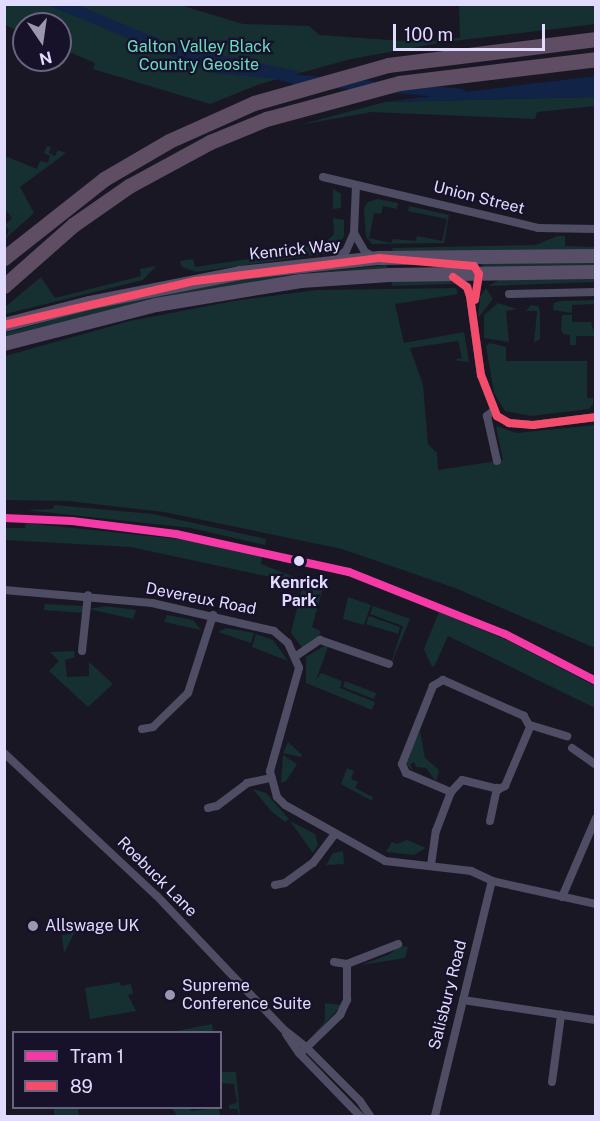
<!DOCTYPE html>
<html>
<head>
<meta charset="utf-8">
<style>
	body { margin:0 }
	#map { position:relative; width:600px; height:1121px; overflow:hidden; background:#1a1724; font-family:"Public Sans",sans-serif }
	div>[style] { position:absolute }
	.green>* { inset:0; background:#162f31 }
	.water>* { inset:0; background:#112347 }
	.pier>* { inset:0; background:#1a1724 }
	.canal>* { height:10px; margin:-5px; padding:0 5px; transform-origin:5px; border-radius:5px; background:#112347 }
	.minor>* { height:8px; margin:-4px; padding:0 4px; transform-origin:4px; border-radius:4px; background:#4f4d64 }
	.primary>* { height:14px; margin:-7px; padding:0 7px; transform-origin:7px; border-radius:7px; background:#584e68 }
	.motorway>* { height:15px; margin:-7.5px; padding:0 7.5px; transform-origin:7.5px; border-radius:7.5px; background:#5f4d63 }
	.bus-1>* { height:8px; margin:-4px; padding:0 4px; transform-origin:4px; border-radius:4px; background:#f44d6c }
	.tram-1>* { height:8px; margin:-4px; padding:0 4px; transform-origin:4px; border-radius:4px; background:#f53aa8 }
	.dots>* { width:16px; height:16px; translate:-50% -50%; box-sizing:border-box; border:3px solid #171229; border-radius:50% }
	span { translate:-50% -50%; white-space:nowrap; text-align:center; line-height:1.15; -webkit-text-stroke:4.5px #171229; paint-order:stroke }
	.park-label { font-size:16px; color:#6adbc3 }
	.street-label { font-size:16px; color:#e1dcfd }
	.stop-label { font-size:16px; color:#e1dcfd; font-weight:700 }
	.poi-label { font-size:16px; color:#e1dcfd }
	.left { translate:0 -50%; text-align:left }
	.frame { position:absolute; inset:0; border:6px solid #e1dcfd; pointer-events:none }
	.legend { position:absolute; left:12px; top:1031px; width:210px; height:78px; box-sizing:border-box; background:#171229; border:2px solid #68637e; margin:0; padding:8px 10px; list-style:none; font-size:18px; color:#e1dcfd }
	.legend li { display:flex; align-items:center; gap:12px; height:30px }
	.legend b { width:30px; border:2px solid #68637e }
	.north { position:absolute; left:12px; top:12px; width:60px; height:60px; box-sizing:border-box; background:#171229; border:2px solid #68637e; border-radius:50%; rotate:167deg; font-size:16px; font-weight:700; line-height:24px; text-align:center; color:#e1dcfd }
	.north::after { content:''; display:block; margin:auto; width:21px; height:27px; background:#9b97b1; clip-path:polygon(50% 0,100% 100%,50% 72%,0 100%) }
	.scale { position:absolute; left:393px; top:24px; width:152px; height:27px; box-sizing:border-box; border:3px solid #e1dcfd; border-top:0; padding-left:8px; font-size:18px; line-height:21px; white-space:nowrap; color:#e1dcfd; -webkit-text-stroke:4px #171229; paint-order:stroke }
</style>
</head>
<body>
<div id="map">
	<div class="green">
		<i style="clip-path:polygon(4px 5px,180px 5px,243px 24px,309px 26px,319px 35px,419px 42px,460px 38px,459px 5px,595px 5px,596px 24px,445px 42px,351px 59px,260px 84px,210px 104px,93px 69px,95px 63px,60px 48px,60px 24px,24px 24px,24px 33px,5px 25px)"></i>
		<i style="clip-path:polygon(595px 97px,595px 106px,537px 112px,535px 119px,372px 112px,299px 125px,385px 102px)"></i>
		<i style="clip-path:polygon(47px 146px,51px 147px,49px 153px,55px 156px,58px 150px,66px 153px,20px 187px,34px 213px,5px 239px,9px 230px,5px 225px,12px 218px,5px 209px,5px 156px,37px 169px,40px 161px,48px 163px,50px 156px,44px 153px)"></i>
		<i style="clip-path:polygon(333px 189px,341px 194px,341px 208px,333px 209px)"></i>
		<i style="clip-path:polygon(377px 199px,398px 203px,397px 209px,383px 206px,381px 214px,374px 213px,369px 238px,391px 243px,393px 239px,416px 241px,417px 236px,442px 241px,447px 219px,408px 211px,409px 206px,449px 215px,444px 243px,372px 244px,366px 237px,364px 208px,368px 202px)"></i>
		<i style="clip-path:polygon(333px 218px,344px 220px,344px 235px,341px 244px,329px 253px,196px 272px,182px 267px,180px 261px,193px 259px,195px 267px,303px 251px,305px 246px,324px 244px,334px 234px)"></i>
		<i style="clip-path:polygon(557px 236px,565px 236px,565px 246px,595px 247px,596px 250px,393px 252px,392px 248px,536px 245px)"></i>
		<i style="clip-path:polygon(479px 262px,595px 262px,596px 266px,485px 269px)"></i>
		<i style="clip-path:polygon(387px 265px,387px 270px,277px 279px,180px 294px,5px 339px,5px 333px,84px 311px,230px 281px)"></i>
		<i style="clip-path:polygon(156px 266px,143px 280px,5px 314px,5px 307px,41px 277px,55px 298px,141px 276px,140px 269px)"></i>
		<i style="clip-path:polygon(595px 279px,595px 282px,488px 286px,499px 280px)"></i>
		<i style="clip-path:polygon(391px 280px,448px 280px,455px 284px,392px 286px)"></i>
		<i style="clip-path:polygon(456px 288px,458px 294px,395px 304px,404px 343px,464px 332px,469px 362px,453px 360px,462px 358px,458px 341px,410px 348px,423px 385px,428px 444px,437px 453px,438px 470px,503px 460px,496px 426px,517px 433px,595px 425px,595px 648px,455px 588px,342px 549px,164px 512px,68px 501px,5px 500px,5px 356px,130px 321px,233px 301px,317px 290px)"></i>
		<i style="clip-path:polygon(486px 288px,493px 299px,478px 318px,480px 297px)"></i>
		<i style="clip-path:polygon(595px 300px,595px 304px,572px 305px,572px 313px,553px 310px,554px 303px,560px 301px)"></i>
		<i style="clip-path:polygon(498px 303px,517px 309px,506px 311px,509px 342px,484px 338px,484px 315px)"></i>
		<i style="clip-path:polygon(531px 305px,538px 306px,540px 312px,540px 339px,534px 343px,537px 311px,526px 311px)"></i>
		<i style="clip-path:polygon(562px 315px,572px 315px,572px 322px,591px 322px,595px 336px,576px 336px,576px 345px,570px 345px,570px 335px,563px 334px,561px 329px)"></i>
		<i style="clip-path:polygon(490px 343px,506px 347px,506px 361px,587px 361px,587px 398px,593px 398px,593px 404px,589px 409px,531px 416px,505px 411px,494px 393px,486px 346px)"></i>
		<i style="clip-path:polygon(54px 505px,153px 514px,266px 539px,265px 545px,191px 528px,26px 510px,53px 509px)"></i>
		<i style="clip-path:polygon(26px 523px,197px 541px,262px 555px,261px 564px,323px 588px,312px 627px,321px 631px,317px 639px,303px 649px,291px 633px,303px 584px,131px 547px,5px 540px,4px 528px,25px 528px)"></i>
		<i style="clip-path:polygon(348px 597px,371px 605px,364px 625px,343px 619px)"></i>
		<i style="clip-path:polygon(45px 604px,85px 606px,84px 613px,44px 610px)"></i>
		<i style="clip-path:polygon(106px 606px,136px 610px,133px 619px,89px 609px)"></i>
		<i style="clip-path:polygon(373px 606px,410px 619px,389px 669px,403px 626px,370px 614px)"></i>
		<i style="clip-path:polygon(439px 612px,509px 641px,595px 686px,595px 708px,448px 636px,434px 667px,431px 665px,424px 649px)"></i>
		<i style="clip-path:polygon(167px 615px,193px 620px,201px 630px,164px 622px)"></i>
		<i style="clip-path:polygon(369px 616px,400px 627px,398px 634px,366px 624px)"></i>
		<i style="clip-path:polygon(226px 628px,254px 633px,251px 643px,218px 632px)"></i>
		<i style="clip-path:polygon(256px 634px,273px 640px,288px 661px,252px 647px)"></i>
		<i style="clip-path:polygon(324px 646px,328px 647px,316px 680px,321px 673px,342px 681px,340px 688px,375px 702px,372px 710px,306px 683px,306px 657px)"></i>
		<i style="clip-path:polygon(74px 651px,75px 657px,65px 660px,67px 677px,89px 676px,89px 662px,113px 684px,88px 707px,49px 671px,59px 661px,50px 652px)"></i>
		<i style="clip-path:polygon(345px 681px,376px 693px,374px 699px,343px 687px)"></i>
		<i style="clip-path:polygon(420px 731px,425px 758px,439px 770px,436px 781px,426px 768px,416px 767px,414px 762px,410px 764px,413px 771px,408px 766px,406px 761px)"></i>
		<i style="clip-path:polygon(288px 742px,302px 755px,301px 757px,283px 753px)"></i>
		<i style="clip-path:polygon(283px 755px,297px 764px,286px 781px,281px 783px)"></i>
		<i style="clip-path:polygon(347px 768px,354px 771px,351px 779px,358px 782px,355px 788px,373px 797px,372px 801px,341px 784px)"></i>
		<i style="clip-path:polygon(253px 789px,266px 793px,289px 819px,285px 822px,272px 812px)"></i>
		<i style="clip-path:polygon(290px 821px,315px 834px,318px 845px,313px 853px)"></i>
		<i style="clip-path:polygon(407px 840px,426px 848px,414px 855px,386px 852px,392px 842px,397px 844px)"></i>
		<i style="clip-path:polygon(343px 851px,344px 864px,326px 865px,333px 853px)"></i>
		<i style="clip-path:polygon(85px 927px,83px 931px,77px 928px,64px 953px,62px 935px,71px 934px,71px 928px)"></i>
		<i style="clip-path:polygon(399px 946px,408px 947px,405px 958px,361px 965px,390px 954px)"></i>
		<i style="clip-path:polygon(120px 982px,121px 986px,131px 984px,133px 994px,128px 995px,136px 1011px,90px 1019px,85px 988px)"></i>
		<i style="clip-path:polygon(325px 1003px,342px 1005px,311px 1038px,325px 1021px)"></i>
		<i style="clip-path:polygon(212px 1024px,213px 1032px,176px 1032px,176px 1031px)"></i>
		<i style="clip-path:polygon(221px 1072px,236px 1072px,240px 1116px,237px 1109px,229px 1109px,229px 1105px,237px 1103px,234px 1084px,221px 1083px)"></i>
		<i style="clip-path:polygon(54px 1108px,78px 1108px,79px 1116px,54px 1116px)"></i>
		<i style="clip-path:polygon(172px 1108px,190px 1108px,191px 1111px,219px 1108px,220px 1116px,177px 1116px)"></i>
	</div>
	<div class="water">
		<i style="clip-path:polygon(47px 5px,77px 5px,174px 45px,301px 72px,277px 79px,213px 73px)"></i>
		<i style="clip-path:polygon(595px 76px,595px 97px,385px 102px,466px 91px)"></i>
	</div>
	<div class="pier">
		<i style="clip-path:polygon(596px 73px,595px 76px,382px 102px,384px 99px)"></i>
	</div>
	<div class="canal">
		<i style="left:275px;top:74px;width:25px;rotate:14deg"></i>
		<i style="left:299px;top:80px;width:73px;rotate:4.7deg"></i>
		<i style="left:397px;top:88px;width:65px;rotate:5.3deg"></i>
	</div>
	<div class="minor">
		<i style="left:323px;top:177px;width:221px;rotate:13.3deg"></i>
		<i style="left:538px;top:228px;width:58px;rotate:1deg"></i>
		<i style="left:354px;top:233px;width:22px;rotate:60deg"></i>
		<i style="left:365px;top:252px;width:10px;rotate:29deg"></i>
		<i style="left:334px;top:260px;width:15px;rotate:-37deg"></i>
		<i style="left:346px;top:251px;width:20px;rotate:-66deg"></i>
		<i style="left:354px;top:233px;width:48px;rotate:-87.6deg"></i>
		<i style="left:452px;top:264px;width:22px;rotate:5deg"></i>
		<i style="left:474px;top:266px;width:9px;rotate:58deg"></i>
		<i style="left:479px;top:274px;width:26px;rotate:99deg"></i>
		<i style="left:452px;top:276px;width:19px;rotate:36deg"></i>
		<i style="left:467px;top:287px;width:9px;rotate:72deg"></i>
		<i style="left:470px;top:296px;width:80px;rotate:82.1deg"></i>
		<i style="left:481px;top:375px;width:44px;rotate:68.7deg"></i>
		<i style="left:497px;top:416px;width:14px;rotate:30deg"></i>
		<i style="left:509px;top:423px;width:24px;rotate:5deg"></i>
		<i style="left:533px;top:425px;width:64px;rotate:-7.2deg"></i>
		<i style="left:509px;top:294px;width:87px;rotate:-1.3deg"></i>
		<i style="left:493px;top:411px;width:8px;rotate:140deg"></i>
		<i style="left:487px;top:416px;width:46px;rotate:77.5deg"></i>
		<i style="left:4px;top:590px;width:149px;rotate:5deg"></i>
		<i style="left:152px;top:603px;width:125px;rotate:12.9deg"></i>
		<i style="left:274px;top:631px;width:18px;rotate:41deg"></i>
		<i style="left:288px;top:643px;width:27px;rotate:66deg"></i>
		<i style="left:299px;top:668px;width:107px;rotate:105.7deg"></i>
		<i style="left:270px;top:771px;width:27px;rotate:75deg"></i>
		<i style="left:277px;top:797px;width:11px;rotate:45deg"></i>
		<i style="left:285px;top:805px;width:115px;rotate:29.2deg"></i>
		<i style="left:385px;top:861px;width:87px;rotate:6.6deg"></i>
		<i style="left:471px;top:871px;width:23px;rotate:25deg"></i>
		<i style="left:492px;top:881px;width:107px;rotate:12.5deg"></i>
		<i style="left:82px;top:651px;width:56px;rotate:-83.9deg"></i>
		<i style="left:296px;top:656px;width:29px;rotate:-34deg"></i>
		<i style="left:320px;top:640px;width:73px;rotate:19.2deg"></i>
		<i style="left:530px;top:725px;width:39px;rotate:17deg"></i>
		<i style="left:142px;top:729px;width:11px;rotate:-10deg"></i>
		<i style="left:153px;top:727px;width:49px;rotate:-44.2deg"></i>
		<i style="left:188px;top:693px;width:82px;rotate:-72.2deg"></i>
		<i style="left:572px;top:748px;width:29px;rotate:35deg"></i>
		<i style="left:4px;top:753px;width:209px;rotate:43.1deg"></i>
		<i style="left:157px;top:896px;width:183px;rotate:46.5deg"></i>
		<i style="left:283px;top:1029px;width:31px;rotate:38deg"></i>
		<i style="left:307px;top:1048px;width:75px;rotate:45deg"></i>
		<i style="left:360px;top:1101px;width:18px;rotate:56deg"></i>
		<i style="left:208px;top:808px;width:9px;rotate:-13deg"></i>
		<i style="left:217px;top:806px;width:38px;rotate:-37deg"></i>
		<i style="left:247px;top:783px;width:25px;rotate:-12deg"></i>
		<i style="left:490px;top:821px;width:34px;rotate:-78deg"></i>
		<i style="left:431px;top:865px;width:34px;rotate:-82deg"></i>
		<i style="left:436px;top:831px;width:42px;rotate:-69deg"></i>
		<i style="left:451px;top:792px;width:16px;rotate:-47deg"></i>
		<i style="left:462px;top:780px;width:38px;rotate:14deg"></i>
		<i style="left:499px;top:789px;width:7px;rotate:-27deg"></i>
		<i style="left:505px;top:786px;width:64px;rotate:-67deg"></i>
		<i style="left:530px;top:727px;width:13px;rotate:-119deg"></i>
		<i style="left:524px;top:716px;width:89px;rotate:-156deg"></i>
		<i style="left:443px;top:680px;width:12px;rotate:149deg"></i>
		<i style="left:433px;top:686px;width:84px;rotate:111.7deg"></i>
		<i style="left:402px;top:764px;width:10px;rotate:66deg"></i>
		<i style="left:406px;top:773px;width:49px;rotate:22.9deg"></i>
		<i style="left:275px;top:885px;width:10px;rotate:-11deg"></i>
		<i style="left:285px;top:883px;width:34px;rotate:-36deg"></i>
		<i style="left:313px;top:863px;width:35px;rotate:-53deg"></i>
		<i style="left:562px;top:897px;width:86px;rotate:-66.7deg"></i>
		<i style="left:334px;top:962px;width:13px;rotate:9deg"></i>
		<i style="left:347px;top:964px;width:55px;rotate:-21.4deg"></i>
		<i style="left:463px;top:1000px;width:134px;rotate:8.6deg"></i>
		<i style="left:286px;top:1034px;width:23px;rotate:56deg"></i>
		<i style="left:299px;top:1053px;width:88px;rotate:45.9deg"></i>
		<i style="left:303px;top:1051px;width:52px;rotate:-44.2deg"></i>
		<i style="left:340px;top:1015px;width:17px;rotate:-65deg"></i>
		<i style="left:347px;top:1000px;width:36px;rotate:-90deg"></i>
		<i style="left:552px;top:1082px;width:68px;rotate:-82.3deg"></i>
		<i style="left:435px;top:1116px;width:242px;rotate:-76.4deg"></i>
	</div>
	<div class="primary">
		<i style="left:4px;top:325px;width:88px;rotate:-14.5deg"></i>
		<i style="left:89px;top:303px;width:154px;rotate:-11.2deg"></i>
		<i style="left:240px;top:273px;width:140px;rotate:-6.2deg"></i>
		<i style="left:379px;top:258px;width:217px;rotate:-0.5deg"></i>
		<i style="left:4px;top:344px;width:157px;rotate:-14.4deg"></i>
		<i style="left:156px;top:305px;width:147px;rotate:-9.4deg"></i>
		<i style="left:301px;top:281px;width:89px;rotate:-3.9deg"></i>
		<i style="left:390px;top:275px;width:206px;rotate:-0.8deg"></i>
	</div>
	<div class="motorway">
		<i style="left:4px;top:258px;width:127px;rotate:-38.3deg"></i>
		<i style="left:104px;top:179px;width:75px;rotate:-30.3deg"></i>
		<i style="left:169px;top:141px;width:93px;rotate:-24.1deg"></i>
		<i style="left:254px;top:103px;width:139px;rotate:-15.8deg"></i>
		<i style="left:388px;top:65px;width:210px;rotate:-7.1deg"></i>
		<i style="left:4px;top:286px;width:92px;rotate:-41.5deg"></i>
		<i style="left:73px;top:225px;width:68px;rotate:-34.9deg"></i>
		<i style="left:129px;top:186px;width:92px;rotate:-28.5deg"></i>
		<i style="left:210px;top:142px;width:61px;rotate:-22.3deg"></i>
		<i style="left:266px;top:119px;width:138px;rotate:-15.1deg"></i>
		<i style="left:399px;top:83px;width:198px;rotate:-6.9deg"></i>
	</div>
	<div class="bus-1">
		<i style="left:453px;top:277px;width:17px;rotate:36deg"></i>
		<i style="left:467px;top:287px;width:9px;rotate:72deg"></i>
		<i style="left:470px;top:296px;width:80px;rotate:82.1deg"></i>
		<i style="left:481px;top:375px;width:44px;rotate:68.7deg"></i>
		<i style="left:497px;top:416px;width:14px;rotate:30deg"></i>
		<i style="left:509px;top:423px;width:24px;rotate:5deg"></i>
		<i style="left:533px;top:425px;width:64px;rotate:-7.2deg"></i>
		<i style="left:4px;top:325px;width:196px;rotate:-13deg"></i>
		<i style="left:195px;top:281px;width:185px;rotate:-7.1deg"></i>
		<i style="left:379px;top:258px;width:95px;rotate:4.8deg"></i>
		<i style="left:474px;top:266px;width:9px;rotate:58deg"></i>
		<i style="left:479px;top:274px;width:26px;rotate:99deg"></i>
	</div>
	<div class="tram-1">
		<i style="left:4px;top:518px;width:68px;rotate:2.5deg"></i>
		<i style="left:72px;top:521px;width:105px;rotate:7.1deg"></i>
		<i style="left:176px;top:534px;width:177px;rotate:12.4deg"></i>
		<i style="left:349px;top:572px;width:168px;rotate:21.7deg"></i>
		<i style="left:505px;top:634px;width:102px;rotate:27.3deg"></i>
	</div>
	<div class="dots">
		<i style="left:299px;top:561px;background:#e1dcfd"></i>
		<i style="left:33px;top:926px;background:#9b97b1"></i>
		<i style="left:170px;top:995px;background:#9b97b1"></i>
	</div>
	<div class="park-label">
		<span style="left:199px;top:56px">Galton Valley Black<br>Country Geosite</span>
	</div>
	<div class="street-label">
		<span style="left:479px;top:198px;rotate:14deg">Union Street</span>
		<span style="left:295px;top:250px;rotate:-6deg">Kenrick Way</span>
		<span style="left:201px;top:599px;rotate:11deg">Devereux Road</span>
		<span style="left:157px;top:877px;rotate:45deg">Roebuck Lane</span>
		<span style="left:448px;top:995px;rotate:-76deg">Salisbury Road</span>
	</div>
	<div class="stop-label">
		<span style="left:299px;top:592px">Kenrick<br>Park</span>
	</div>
	<div class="poi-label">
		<span class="left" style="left:45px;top:926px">Allswage UK</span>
		<span class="left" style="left:182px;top:995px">Supreme<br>Conference Suite</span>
	</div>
	<div class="frame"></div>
	<ul class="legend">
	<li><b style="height:8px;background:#f53aa8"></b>Tram 1</li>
	<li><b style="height:8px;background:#f44d6c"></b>89</li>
	</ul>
	<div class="north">N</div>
	<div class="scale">100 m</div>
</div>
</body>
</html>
